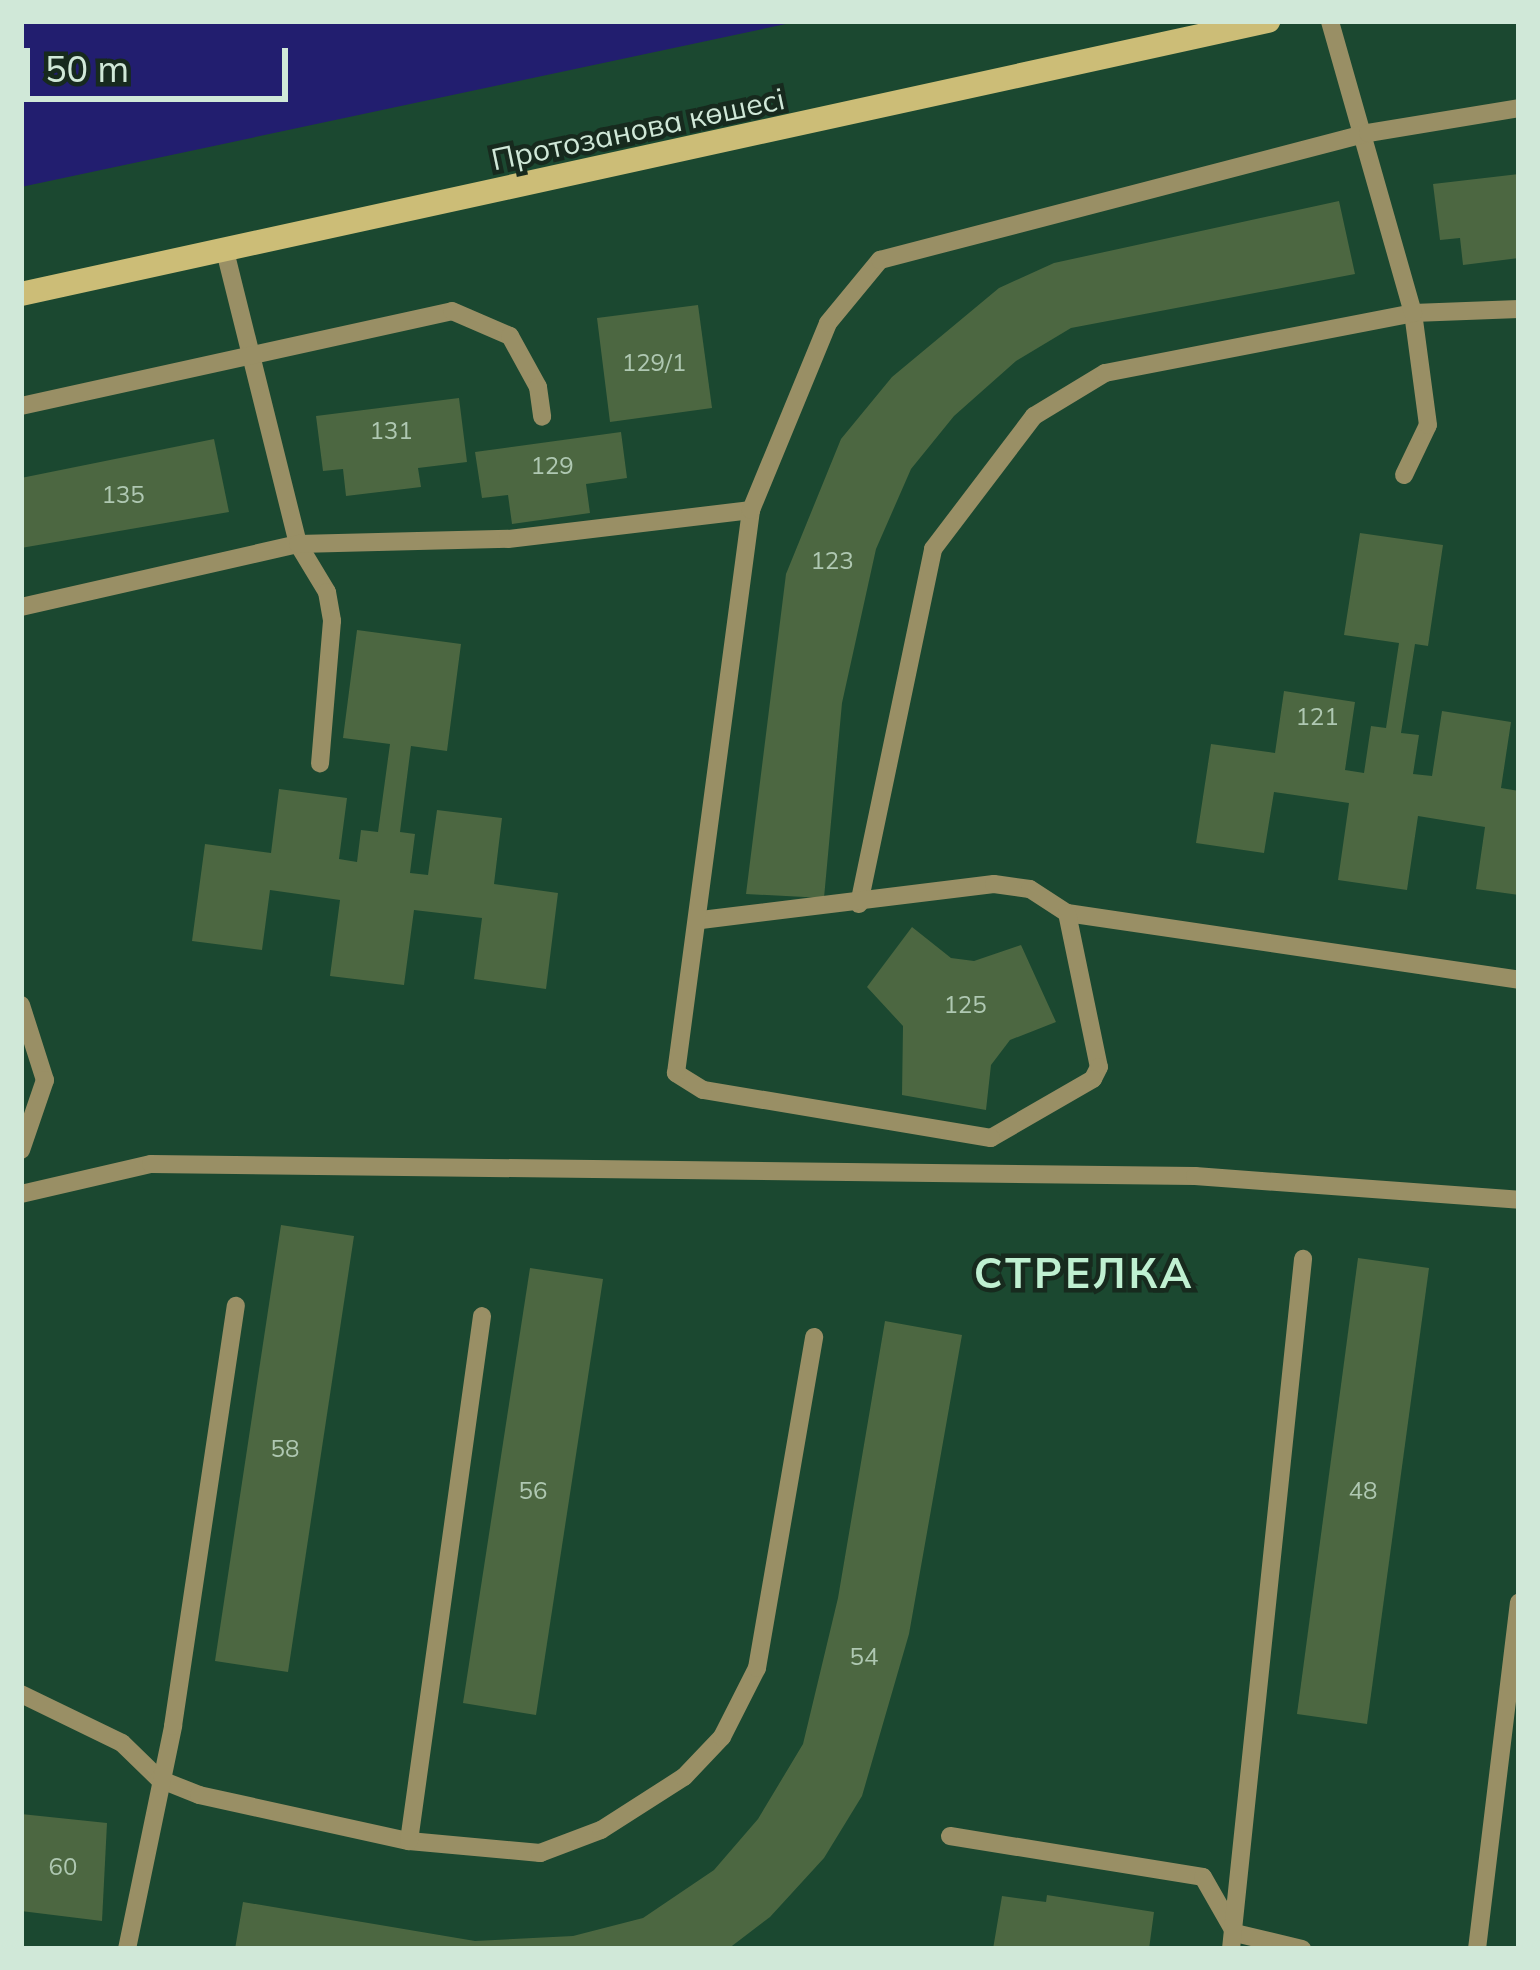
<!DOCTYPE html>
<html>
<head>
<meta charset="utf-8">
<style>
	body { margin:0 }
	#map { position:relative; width:1540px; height:1970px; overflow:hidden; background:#1b4830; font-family:Mulish,sans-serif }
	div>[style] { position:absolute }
	.water>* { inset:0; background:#221e6f }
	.building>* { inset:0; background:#4c6741 }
	.lane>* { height:18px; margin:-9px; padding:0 9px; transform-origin:9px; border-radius:9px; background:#998f65 }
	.secondary>* { height:24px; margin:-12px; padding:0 12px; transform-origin:12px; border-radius:12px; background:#ccbd77 }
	span { translate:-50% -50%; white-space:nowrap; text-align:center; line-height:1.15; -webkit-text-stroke:9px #172a1e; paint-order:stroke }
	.number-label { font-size:24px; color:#afc8b2 }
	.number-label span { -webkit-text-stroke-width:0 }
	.street-label { font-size:30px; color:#d0e8d8 }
	.district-label { font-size:42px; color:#bff0d1; font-weight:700; letter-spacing:3px }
	.frame { position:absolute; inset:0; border:24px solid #d0e8d8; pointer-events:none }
	.scale { position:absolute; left:24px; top:48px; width:264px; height:54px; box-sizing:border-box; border:6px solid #d0e8d8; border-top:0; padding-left:15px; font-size:36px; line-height:42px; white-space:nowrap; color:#d0e8d8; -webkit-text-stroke:9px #172a1e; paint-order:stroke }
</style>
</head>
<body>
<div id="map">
	<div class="water">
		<i style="clip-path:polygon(21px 21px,800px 21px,21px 187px)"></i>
	</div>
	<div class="building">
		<i style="clip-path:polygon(1519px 174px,1519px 258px,1463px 265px,1460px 238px,1440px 240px,1433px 184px)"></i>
		<i style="clip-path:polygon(1339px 201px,1355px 274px,1071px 328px,1016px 361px,954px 416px,911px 469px,876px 549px,842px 703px,824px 898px,746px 894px,786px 574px,841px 439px,892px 377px,999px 288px,1054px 263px)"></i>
		<i style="clip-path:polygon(698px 305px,712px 408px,610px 422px,597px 318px)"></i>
		<i style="clip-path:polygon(459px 398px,467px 462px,418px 468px,421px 487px,346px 496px,343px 469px,323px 471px,316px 416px)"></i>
		<i style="clip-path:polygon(621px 432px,627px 478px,586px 484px,590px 513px,512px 524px,508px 495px,482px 498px,475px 452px)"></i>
		<i style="clip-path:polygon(214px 439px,229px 512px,21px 548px,21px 478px)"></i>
		<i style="clip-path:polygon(1360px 533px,1443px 545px,1428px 646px,1415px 644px,1401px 733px,1419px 735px,1413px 774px,1432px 776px,1442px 711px,1511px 722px,1501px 788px,1519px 791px,1519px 895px,1476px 889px,1485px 827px,1418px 816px,1407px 890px,1338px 880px,1349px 803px,1274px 792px,1264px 853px,1196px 843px,1211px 744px,1275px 753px,1284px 691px,1355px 702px,1345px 770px,1364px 773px,1371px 726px,1386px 728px,1399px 643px,1344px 635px)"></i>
		<i style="clip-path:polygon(357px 630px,461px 644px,447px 751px,411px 746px,400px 832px,415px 834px,410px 873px,428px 875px,437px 810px,502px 818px,494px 884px,558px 893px,546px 989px,474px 979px,482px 918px,414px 910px,404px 985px,330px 976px,340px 900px,270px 890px,262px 950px,192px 941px,205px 844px,271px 853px,279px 789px,347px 798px,339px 859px,357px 862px,361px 830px,378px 832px,390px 744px,343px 738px)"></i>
		<i style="clip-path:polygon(912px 927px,951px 958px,974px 961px,1021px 945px,1056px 1022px,1010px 1040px,991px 1065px,986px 1110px,902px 1095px,903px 1026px,867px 987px)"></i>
		<i style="clip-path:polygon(281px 1225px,354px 1236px,288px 1672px,215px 1661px)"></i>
		<i style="clip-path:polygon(1358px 1258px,1429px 1268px,1367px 1724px,1297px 1714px)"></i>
		<i style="clip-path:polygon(530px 1268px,603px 1279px,536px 1715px,463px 1703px)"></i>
		<i style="clip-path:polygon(885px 1321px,962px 1335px,909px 1634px,862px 1796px,824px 1858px,770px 1917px,728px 1949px,235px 1949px,243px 1902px,475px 1941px,573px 1936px,643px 1918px,714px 1870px,758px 1819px,803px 1744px,838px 1598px)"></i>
		<i style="clip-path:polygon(21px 1814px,107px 1823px,102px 1921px,21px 1911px)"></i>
		<i style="clip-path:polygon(1047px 1895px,1154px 1912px,1149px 1949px,993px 1949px,1002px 1896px,1046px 1902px)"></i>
	</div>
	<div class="lane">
		<i style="left:225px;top:251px;width:302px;rotate:76deg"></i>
		<i style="left:298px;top:544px;width:56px;rotate:58.9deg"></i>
		<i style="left:327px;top:592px;width:29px;rotate:80deg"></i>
		<i style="left:332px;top:621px;width:143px;rotate:94.8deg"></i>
		<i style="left:21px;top:406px;width:441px;rotate:-12.4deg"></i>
		<i style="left:452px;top:311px;width:63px;rotate:23.3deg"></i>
		<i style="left:510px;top:336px;width:58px;rotate:61.2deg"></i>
		<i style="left:538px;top:387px;width:30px;rotate:82deg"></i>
		<i style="left:1404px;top:475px;width:55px;rotate:-64.4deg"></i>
		<i style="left:1428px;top:425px;width:113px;rotate:-97.6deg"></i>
		<i style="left:1413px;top:313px;width:106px;rotate:-2.2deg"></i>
		<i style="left:21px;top:607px;width:284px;rotate:-12.8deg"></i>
		<i style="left:298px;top:544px;width:210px;rotate:-1.4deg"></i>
		<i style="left:508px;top:539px;width:245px;rotate:-6.8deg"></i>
		<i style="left:859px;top:904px;width:363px;rotate:-78.2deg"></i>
		<i style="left:933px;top:549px;width:167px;rotate:-52.8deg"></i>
		<i style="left:1034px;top:416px;width:83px;rotate:-31.2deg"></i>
		<i style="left:1105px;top:373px;width:314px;rotate:-11deg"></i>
		<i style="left:1413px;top:313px;width:304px;rotate:-105.9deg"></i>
		<i style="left:1067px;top:913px;width:457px;rotate:8.4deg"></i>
		<i style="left:701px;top:920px;width:295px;rotate:-7deg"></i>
		<i style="left:994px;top:884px;width:36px;rotate:8deg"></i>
		<i style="left:1030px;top:889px;width:44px;rotate:33deg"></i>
		<i style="left:1067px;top:913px;width:157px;rotate:78.3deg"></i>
		<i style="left:1099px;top:1067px;width:13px;rotate:117deg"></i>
		<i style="left:1093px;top:1079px;width:118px;rotate:150deg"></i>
		<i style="left:991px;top:1138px;width:292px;rotate:-170.5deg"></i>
		<i style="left:703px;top:1090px;width:32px;rotate:-148deg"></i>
		<i style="left:676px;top:1073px;width:568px;rotate:-82.41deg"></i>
		<i style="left:751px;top:510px;width:202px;rotate:-67.6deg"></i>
		<i style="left:828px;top:323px;width:82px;rotate:-50.5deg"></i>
		<i style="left:880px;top:260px;width:504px;rotate:-14.59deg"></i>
		<i style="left:1368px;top:133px;width:153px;rotate:-9.4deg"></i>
		<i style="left:21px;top:1005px;width:79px;rotate:72.3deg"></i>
		<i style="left:45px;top:1080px;width:74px;rotate:108.9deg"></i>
		<i style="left:21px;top:1194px;width:133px;rotate:-13deg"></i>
		<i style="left:151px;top:1164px;width:1044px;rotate:0.66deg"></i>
		<i style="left:1195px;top:1176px;width:325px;rotate:4.2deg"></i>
		<i style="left:21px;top:1694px;width:112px;rotate:25.9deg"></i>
		<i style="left:122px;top:1743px;width:52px;rotate:44.2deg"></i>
		<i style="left:159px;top:1779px;width:43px;rotate:21.8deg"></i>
		<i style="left:199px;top:1795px;width:215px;rotate:12.4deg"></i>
		<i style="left:409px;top:1841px;width:132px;rotate:5.2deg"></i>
		<i style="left:540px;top:1853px;width:65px;rotate:-20.7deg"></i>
		<i style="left:601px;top:1830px;width:98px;rotate:-32.6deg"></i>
		<i style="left:684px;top:1777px;width:55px;rotate:-46.5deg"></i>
		<i style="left:722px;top:1737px;width:77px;rotate:-63.1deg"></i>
		<i style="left:757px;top:1668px;width:336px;rotate:-80.2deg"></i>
		<i style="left:950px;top:1836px;width:256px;rotate:9.2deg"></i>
		<i style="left:1203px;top:1877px;width:64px;rotate:60.3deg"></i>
		<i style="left:1235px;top:1933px;width:69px;rotate:13.4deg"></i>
		<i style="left:409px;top:1841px;width:530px;rotate:-82.08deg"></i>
		<i style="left:127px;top:1949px;width:228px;rotate:-78.3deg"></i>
		<i style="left:173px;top:1726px;width:425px;rotate:-81.5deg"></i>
		<i style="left:1231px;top:1949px;width:694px;rotate:-84.04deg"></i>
		<i style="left:1477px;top:1949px;width:349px;rotate:-83.1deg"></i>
	</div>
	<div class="secondary">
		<i style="left:21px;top:294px;width:1277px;rotate:-12.35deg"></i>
	</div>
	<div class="number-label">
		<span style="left:654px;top:363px">129/1</span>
		<span style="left:391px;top:431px">131</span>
		<span style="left:552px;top:466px">129</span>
		<span style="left:123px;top:495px">135</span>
		<span style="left:832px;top:561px">123</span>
		<span style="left:1317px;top:717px">121</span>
		<span style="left:965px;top:1005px">125</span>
		<span style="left:285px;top:1449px">58</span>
		<span style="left:533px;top:1491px">56</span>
		<span style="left:1363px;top:1491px">48</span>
		<span style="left:864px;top:1657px">54</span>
		<span style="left:63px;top:1867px">60</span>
	</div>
	<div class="street-label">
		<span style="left:638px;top:129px;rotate:-12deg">Протозанова көшесі</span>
	</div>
	<div class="district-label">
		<span style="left:1084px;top:1273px">СТРЕЛКА</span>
	</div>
	<div class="frame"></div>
	<div class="scale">50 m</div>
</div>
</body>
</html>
